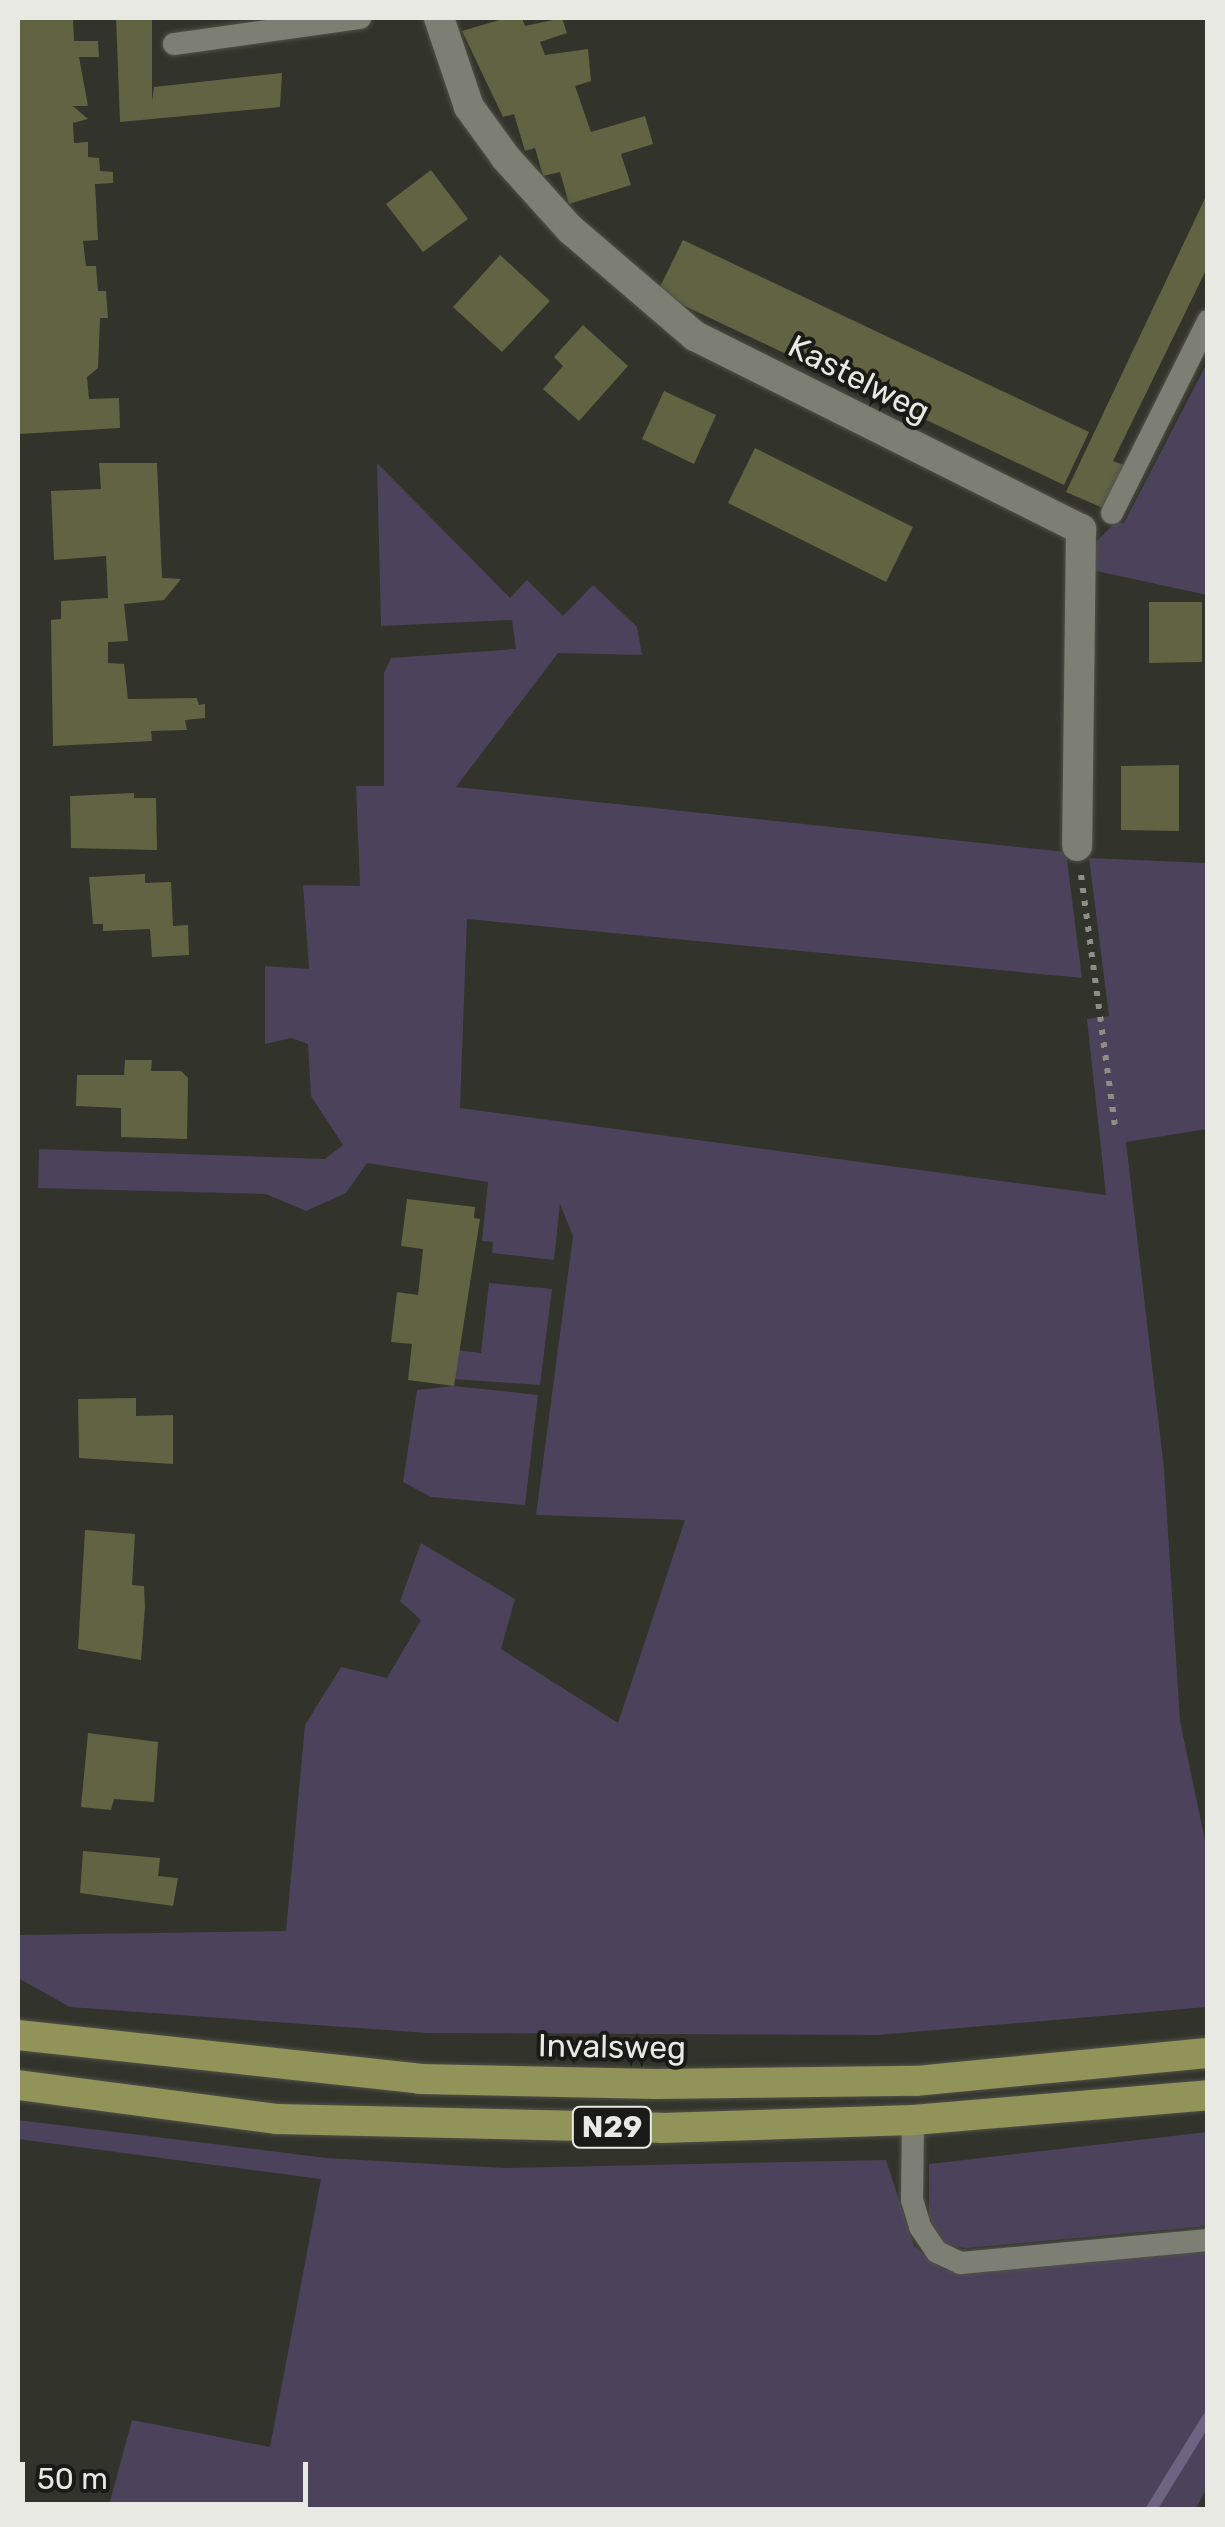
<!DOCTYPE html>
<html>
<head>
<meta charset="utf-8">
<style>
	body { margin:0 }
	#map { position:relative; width:1225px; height:2527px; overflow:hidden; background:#32332a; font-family:Rubik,sans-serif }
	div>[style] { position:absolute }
	.green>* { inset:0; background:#4c425c }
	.stream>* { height:11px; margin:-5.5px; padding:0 5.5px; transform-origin:5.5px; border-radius:5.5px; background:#6e6381 }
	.building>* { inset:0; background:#626343 }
	.path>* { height:6px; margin-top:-3px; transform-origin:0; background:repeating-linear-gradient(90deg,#8d8e86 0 5px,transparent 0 13px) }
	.roads { filter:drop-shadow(0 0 2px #505149) drop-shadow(0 0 2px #505149) }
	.lane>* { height:22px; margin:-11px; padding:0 11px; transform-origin:11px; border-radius:11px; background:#7e7f74 }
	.street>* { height:30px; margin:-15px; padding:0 15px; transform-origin:15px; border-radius:15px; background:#7e7f74 }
	.primary>* { height:30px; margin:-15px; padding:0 15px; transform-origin:15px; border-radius:15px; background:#919358 }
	span { translate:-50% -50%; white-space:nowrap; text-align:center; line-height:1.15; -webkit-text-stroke:8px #1a1a16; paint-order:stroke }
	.shield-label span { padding:2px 8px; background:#1a1a16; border:2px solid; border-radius:8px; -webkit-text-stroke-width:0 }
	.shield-label { font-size:30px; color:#e8e9e3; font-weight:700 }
	.street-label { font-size:32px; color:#e8e9e3 }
	.frame { position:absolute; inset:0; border:20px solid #e8e9e3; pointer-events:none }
	.scale { position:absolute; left:20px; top:2462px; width:288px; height:45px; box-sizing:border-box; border:5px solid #e8e9e3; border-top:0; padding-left:12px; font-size:30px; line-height:35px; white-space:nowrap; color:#e8e9e3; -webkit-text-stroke:8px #1a1a16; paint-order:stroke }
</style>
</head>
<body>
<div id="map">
	<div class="green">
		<i style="clip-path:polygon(1207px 363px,1207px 595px,1092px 570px,1097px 541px,1116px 522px,1124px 523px)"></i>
		<i style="clip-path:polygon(377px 463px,510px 598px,527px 580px,563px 616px,593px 585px,637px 627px,642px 655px,558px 653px,456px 787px,1066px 852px,1082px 978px,467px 919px,460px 1108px,1106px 1195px,1087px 1019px,1109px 1016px,1089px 858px,1207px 863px,1207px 1129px,1126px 1142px,1164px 1469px,1180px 1721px,1207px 1850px,1207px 2007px,877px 2035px,427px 2033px,70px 2007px,18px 1978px,18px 1935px,286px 1931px,305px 1725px,341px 1667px,387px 1678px,421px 1620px,400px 1601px,421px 1543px,515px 1599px,501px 1649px,618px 1723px,685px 1520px,536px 1515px,573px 1236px,560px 1204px,554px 1260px,492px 1253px,493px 1242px,482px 1241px,488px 1182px,367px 1163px,346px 1193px,306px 1211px,266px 1194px,38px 1188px,39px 1149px,325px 1159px,343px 1145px,311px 1096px,308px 1044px,291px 1038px,265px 1044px,265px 966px,309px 969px,303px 885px,360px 886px,356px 786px,384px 786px,384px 673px,391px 658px,516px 649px,512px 620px,381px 626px)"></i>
		<i style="clip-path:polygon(489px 1283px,552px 1289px,540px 1385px,453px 1379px,456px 1350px,481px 1353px)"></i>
		<i style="clip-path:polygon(454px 1386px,538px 1395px,525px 1505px,431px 1497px,403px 1482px,417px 1390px)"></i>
		<i style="clip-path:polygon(18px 2120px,326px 2158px,505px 2168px,886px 2160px,914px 2246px,942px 2269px,967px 2273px,1207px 2251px,1207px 2488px,1195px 2510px,108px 2509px,132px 2420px,270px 2447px,321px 2179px,18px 2139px)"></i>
		<i style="clip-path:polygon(1207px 2132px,1207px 2226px,966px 2248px,946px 2245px,929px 2217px,929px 2164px)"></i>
	</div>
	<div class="stream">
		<i style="left:1150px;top:2510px;width:110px;rotate:-58.3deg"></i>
	</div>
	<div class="building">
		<i style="clip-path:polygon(18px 18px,73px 18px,74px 41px,98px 41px,99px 57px,79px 57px,88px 106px,73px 106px,88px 119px,73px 123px,74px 143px,88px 142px,88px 157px,99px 158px,100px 171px,113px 172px,113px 183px,95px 184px,98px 240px,83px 241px,86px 266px,96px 266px,98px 291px,106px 291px,108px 318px,100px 318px,98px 368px,87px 377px,89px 399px,119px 398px,120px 428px,18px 434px)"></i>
		<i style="clip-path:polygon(116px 18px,152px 18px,152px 101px,154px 87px,282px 73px,280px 107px,120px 122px)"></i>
		<i style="clip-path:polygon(506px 18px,522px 18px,525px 26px,562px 18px,567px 33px,540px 42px,545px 55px,588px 49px,591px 81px,575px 86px,591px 132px,645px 116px,653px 144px,621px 154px,631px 185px,569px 204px,560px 172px,543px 176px,535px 148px,525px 151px,514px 114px,503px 117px,462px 31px)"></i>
		<i style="clip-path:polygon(431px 170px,468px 219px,423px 252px,386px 204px)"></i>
		<i style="clip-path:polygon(1208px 192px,1208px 266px,1113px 461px,1124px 465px,1103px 508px,1066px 492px)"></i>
		<i style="clip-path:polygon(683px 240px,1089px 432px,1064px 485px,657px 293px)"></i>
		<i style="clip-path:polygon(500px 255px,550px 301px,502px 352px,453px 307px)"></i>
		<i style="clip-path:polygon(583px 325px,628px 366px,579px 421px,543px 389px,563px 366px,554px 357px)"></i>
		<i style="clip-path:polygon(664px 391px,716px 415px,694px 464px,642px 439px)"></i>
		<i style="clip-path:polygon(755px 448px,913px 527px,886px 582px,728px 503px)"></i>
		<i style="clip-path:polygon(99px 463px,157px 463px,162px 578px,181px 579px,164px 600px,124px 604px,128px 641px,108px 642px,108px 663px,124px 664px,128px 699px,197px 698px,199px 705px,205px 704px,205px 718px,185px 720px,187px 730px,151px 731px,152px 741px,53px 746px,51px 620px,61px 619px,61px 601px,108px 598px,106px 556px,54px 560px,51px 491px,101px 489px)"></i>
		<i style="clip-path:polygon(1149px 602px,1202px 602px,1202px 662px,1149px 663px)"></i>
		<i style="clip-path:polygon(1179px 765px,1179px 831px,1121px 830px,1121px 766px)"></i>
		<i style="clip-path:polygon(134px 793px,134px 798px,156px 798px,157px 850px,71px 848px,70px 796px)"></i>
		<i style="clip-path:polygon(145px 874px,145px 883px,171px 882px,173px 926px,188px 925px,189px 955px,152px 957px,150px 929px,103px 931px,103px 924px,93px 924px,89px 877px)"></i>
		<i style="clip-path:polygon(125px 1060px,152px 1060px,151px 1071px,181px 1071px,188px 1078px,187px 1139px,121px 1137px,121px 1108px,76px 1106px,77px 1075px,124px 1075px)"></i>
		<i style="clip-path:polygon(407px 1199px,475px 1207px,474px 1218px,480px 1219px,454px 1386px,408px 1380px,412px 1344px,391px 1342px,397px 1292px,418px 1295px,423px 1249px,401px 1246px)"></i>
		<i style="clip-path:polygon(136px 1398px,136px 1416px,173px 1415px,173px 1464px,79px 1458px,78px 1399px)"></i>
		<i style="clip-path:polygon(85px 1530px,135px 1534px,132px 1585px,144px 1586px,145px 1607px,141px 1660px,78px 1649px)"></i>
		<i style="clip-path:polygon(88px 1733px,158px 1742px,154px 1802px,114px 1799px,111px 1810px,81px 1807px)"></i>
		<i style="clip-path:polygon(83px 1851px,160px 1858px,158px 1876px,178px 1878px,173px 1906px,80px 1893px)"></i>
	</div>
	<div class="path">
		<i style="left:1081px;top:875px;width:254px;rotate:82.3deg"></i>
	</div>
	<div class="roads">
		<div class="lane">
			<i style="left:174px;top:44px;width:188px;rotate:-8deg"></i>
			<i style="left:1112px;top:513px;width:215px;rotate:-63.4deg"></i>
			<i style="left:913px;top:2120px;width:80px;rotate:90.7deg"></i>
			<i style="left:912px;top:2200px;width:28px;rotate:73deg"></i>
			<i style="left:920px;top:2227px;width:30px;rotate:56deg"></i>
			<i style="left:937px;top:2252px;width:26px;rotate:25deg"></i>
			<i style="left:961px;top:2263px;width:248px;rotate:-5.3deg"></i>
		</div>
		<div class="street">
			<i style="left:439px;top:18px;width:94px;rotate:71.4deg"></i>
			<i style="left:469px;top:107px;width:63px;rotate:54deg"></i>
			<i style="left:506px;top:158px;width:96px;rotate:48deg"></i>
			<i style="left:570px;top:229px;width:165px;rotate:40.6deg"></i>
			<i style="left:695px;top:336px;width:432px;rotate:26.6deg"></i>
			<i style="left:1081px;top:529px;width:317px;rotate:90.7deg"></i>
		</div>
		<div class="primary">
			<i style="left:18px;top:2035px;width:404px;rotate:6.2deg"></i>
			<i style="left:420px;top:2079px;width:236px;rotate:1.2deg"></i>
			<i style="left:656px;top:2084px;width:260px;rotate:-0.7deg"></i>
			<i style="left:916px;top:2081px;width:293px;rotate:-5.5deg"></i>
			<i style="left:18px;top:2085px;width:260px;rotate:7.5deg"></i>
			<i style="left:276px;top:2119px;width:385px;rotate:1.3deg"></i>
			<i style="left:661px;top:2128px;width:252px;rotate:-1.8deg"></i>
			<i style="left:913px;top:2120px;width:296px;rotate:-4.8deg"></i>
		</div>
	</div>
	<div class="shield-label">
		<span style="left:612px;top:2127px">N29</span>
	</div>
	<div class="street-label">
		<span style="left:859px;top:379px;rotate:27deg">Kastelweg</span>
		<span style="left:612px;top:2047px;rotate:1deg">Invalsweg</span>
	</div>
	<div class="frame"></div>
	<div class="scale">50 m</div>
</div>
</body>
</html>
